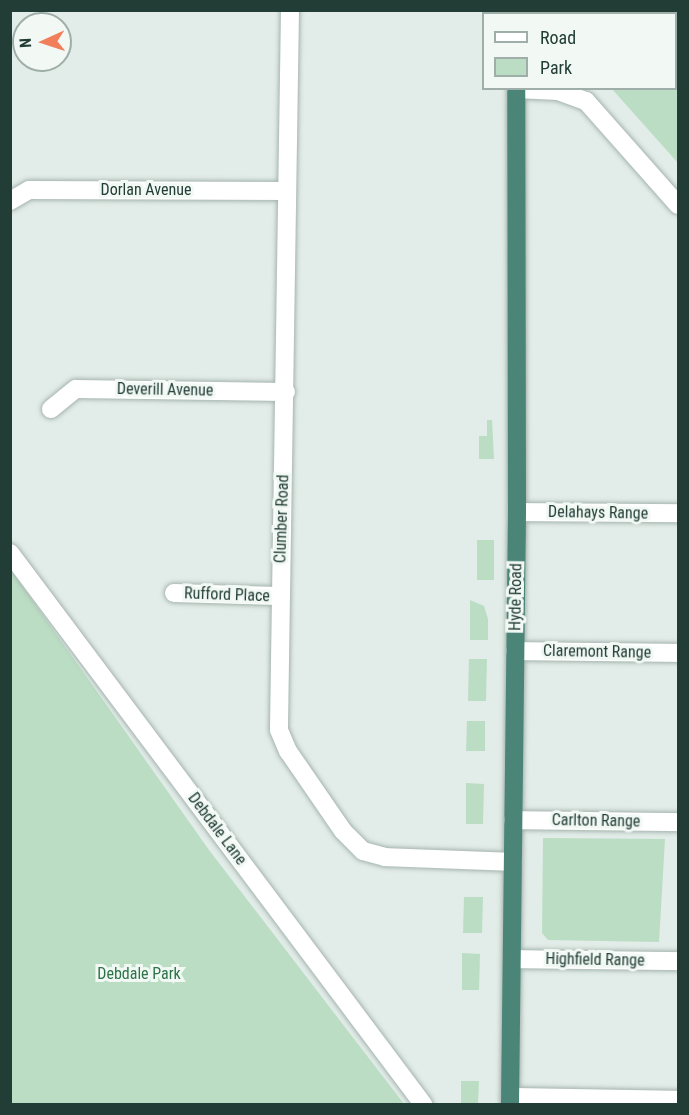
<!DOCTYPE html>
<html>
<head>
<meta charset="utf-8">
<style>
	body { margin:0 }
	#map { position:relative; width:689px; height:1115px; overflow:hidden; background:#e2ece8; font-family:"Roboto Condensed",sans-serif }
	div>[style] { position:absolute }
	.green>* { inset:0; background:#bbddc4 }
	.roads { filter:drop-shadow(0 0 2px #a5b4af) drop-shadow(0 0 2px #a5b4af) }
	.minor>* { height:18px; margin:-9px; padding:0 9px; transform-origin:9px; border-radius:9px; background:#fff }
	.trunk>* { height:18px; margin:-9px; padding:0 9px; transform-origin:9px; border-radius:9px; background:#4a8578 }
	span { translate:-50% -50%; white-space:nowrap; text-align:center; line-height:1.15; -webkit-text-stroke:6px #f2f9f5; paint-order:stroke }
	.street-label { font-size:16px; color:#223d36 }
	.park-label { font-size:16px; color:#2c7448 }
	.frame { position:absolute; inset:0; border:12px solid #223d36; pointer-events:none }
	.legend { position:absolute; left:482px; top:12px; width:195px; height:78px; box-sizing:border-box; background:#f2f9f5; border:2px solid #9faea9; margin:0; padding:8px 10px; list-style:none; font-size:18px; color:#223d36 }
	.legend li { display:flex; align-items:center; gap:12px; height:30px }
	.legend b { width:30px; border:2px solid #9faea9 }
	.north { position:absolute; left:12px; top:12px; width:60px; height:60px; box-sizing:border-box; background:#f2f9f5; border:2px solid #9faea9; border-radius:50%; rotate:267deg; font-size:16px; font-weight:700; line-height:24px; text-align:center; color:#223d36 }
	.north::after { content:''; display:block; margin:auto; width:21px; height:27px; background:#f17f5b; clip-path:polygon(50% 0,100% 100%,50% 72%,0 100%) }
</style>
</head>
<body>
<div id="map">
	<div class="green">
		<i style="clip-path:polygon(562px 10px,678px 11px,678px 163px,612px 89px,676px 88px,676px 14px,562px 14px)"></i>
		<i style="clip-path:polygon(487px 420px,492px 420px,494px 459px,479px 459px,479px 436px,487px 436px)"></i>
		<i style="clip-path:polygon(477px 540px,494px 540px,494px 580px,477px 580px)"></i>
		<i style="clip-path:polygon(11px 570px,209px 850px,404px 1104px,11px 1104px)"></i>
		<i style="clip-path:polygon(470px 600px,484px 606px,488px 619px,488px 640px,470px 640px)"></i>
		<i style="clip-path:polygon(469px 659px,487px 659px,486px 701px,468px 701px)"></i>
		<i style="clip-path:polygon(467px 721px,485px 721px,485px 751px,466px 751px)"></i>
		<i style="clip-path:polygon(466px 783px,484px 784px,483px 824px,466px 824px)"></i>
		<i style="clip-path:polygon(543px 838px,665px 839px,659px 942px,548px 940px,542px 933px)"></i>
		<i style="clip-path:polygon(464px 897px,483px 897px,482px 933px,463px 933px)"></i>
		<i style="clip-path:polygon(462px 953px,480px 954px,479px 990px,462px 990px)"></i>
		<i style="clip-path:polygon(461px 1081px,479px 1081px,478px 1104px,461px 1104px)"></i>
	</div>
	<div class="roads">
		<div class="minor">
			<i style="left:290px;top:10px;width:720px;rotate:90.88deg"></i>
			<i style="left:279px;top:730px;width:23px;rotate:67deg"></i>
			<i style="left:288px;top:751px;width:97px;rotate:55.5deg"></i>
			<i style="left:343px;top:831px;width:28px;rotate:45deg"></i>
			<i style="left:363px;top:851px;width:23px;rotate:15deg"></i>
			<i style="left:385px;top:857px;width:128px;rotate:2.2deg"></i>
			<i style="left:516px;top:89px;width:42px;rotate:2.7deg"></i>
			<i style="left:558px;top:91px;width:30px;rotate:20deg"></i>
			<i style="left:586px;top:101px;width:139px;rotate:48.5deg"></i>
			<i style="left:10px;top:201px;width:22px;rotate:-30deg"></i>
			<i style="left:29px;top:190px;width:256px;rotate:0.2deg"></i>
			<i style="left:51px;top:409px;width:32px;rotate:-39deg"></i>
			<i style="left:76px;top:389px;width:210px;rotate:0.8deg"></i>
			<i style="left:517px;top:512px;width:161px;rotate:0.4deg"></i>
			<i style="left:10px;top:553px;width:689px;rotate:53.15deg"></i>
			<i style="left:174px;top:593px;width:106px;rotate:1.6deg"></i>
			<i style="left:515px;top:651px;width:163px;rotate:0.7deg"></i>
			<i style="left:513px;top:820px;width:165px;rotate:0.7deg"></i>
			<i style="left:512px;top:959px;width:166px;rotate:0.7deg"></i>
			<i style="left:510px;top:1097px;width:168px;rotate:1deg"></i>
		</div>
		<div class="trunk">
			<i style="left:516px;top:14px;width:4px;rotate:-90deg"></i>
			<i style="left:510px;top:1104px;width:592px;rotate:-89.32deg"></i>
			<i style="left:517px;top:512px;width:424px;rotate:-90.1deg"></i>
		</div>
	</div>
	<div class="street-label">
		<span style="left:146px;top:190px">Dorlan Avenue</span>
		<span style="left:165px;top:390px;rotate:1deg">Deverill Avenue</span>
		<span style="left:598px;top:513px;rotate:1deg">Delahays Range</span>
		<span style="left:282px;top:519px;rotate:-88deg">Clumber Road</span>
		<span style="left:227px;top:595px;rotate:2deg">Rufford Place</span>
		<span style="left:516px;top:597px;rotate:-89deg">Hyde Road</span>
		<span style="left:597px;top:652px;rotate:1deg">Claremont Range</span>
		<span style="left:596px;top:821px;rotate:1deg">Carlton Range</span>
		<span style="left:217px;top:829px;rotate:53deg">Debdale Lane</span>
		<span style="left:595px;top:960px;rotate:1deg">Highfield Range</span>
	</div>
	<div class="park-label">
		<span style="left:139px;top:974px">Debdale Park</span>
	</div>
	<div class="frame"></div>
	<ul class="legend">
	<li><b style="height:8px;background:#fff"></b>Road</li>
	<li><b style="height:16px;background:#bbddc4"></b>Park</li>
	</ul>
	<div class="north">N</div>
</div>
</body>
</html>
